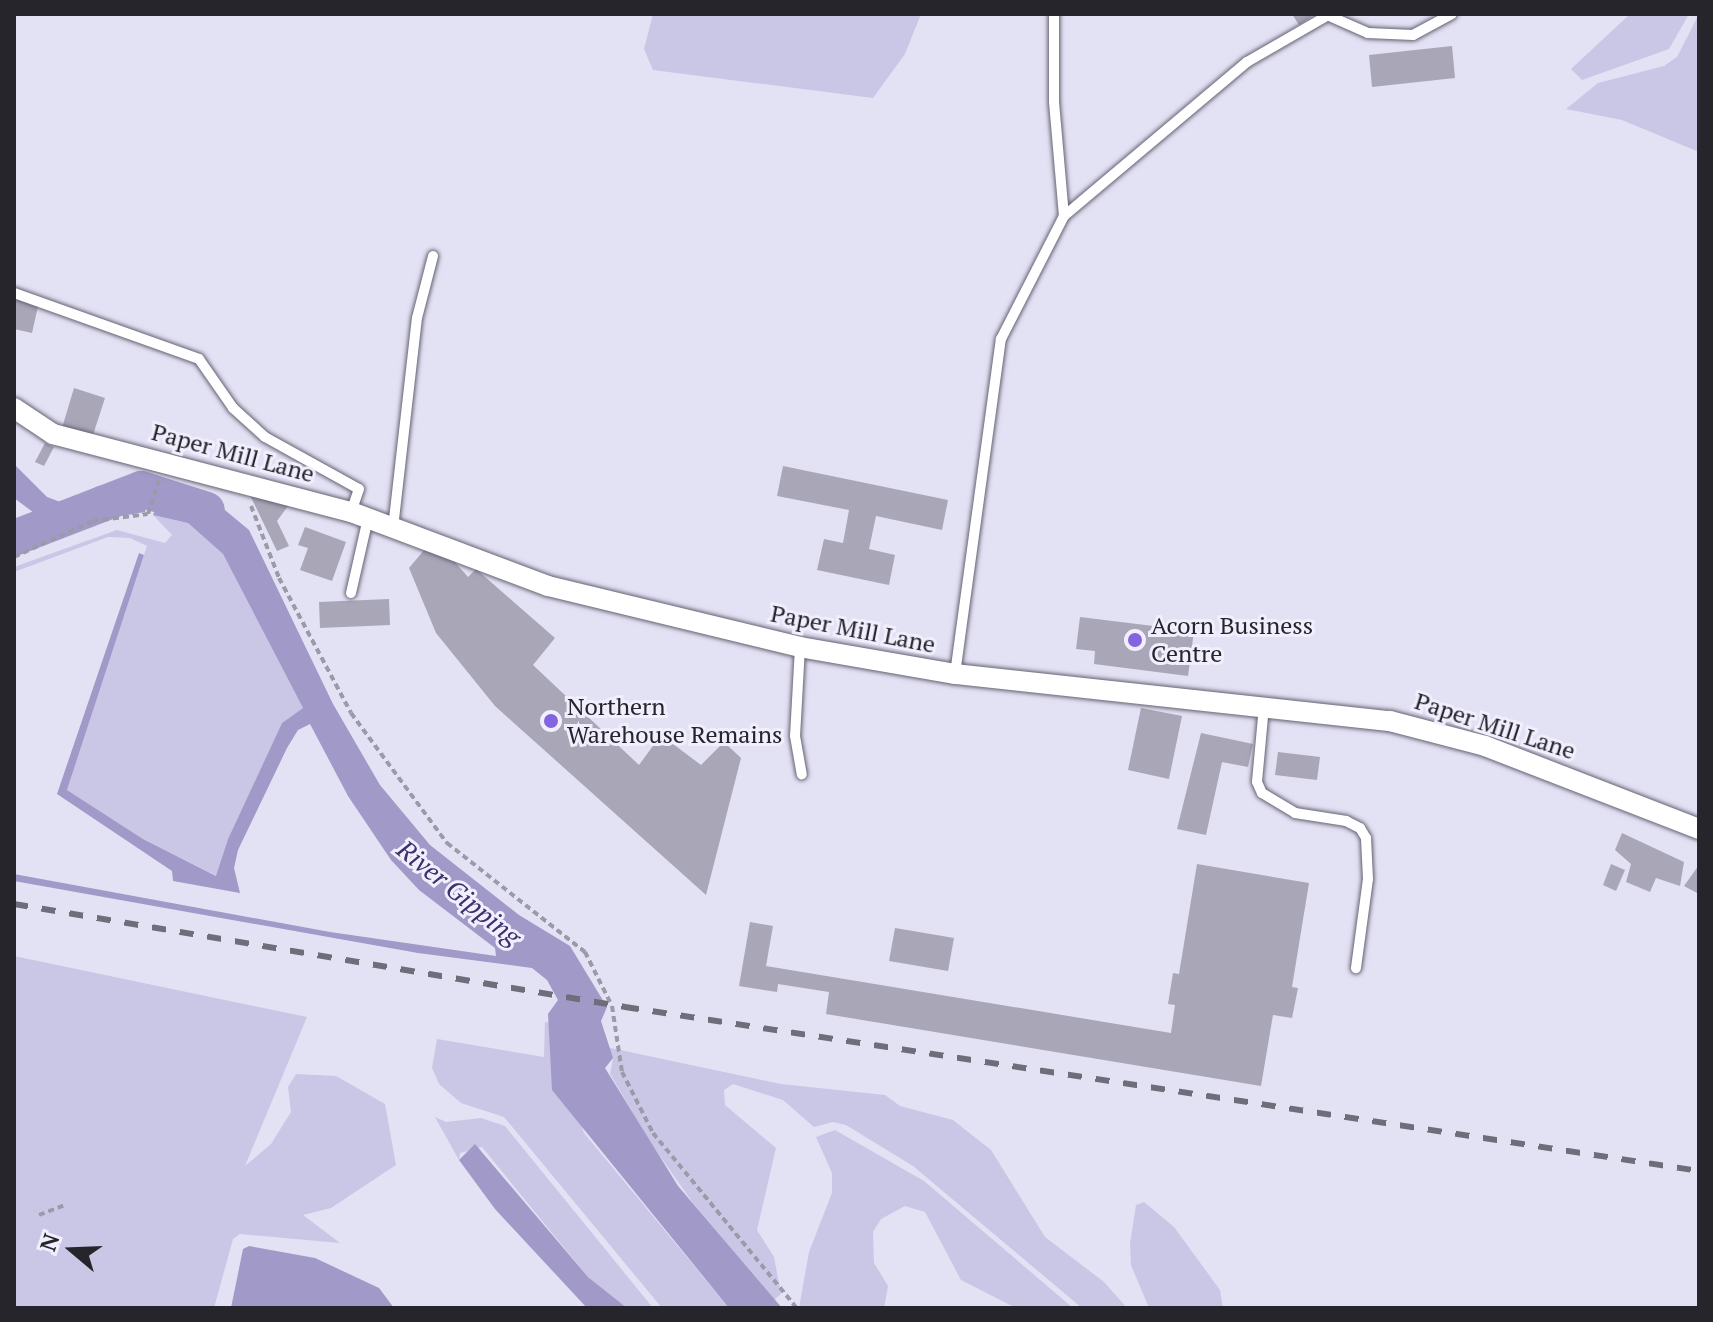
<!DOCTYPE html>
<html>
<head>
<meta charset="utf-8">
<style>
	body { margin:0 }
	#map { position:relative; width:1713px; height:1322px; overflow:hidden; background:#e3e1f4; font-family:"PT Serif",serif }
	div>[style] { position:absolute }
	.green>* { inset:0; background:#cac6e6 }
	.water>* { inset:0; background:#a199c8 }
	.river>* { height:36px; margin:-18px; padding:0 18px; transform-origin:18px; border-radius:18px; background:#a199c8 }
	.building>* { inset:0; background:#a9a6b8 }
	.path>* { height:4px; margin-top:-2px; transform-origin:0; background:repeating-linear-gradient(90deg,#9c9aa9 0 6px,transparent 0 10px) }
	.roads { filter:drop-shadow(0 0 2px #646272) drop-shadow(0 0 2px #646272) }
	.service>* { height:10px; margin:-5px; padding:0 5px; transform-origin:5px; border-radius:5px; background:#fff }
	.minor>* { height:20px; margin:-10px; padding:0 10px; transform-origin:10px; border-radius:10px; background:#fff }
	.rail>* { height:6px; margin-top:-3px; transform-origin:0; background:repeating-linear-gradient(90deg,#6e6d79 0 14px,transparent 0 28px) }
	.dots>* { width:22px; height:22px; translate:-50% -50%; box-sizing:border-box; border:4px solid #f1effe; border-radius:50% }
	span { translate:-50% -50%; white-space:nowrap; text-align:center; line-height:1.15; -webkit-text-stroke:6px #f1effe; paint-order:stroke }
	.street-label { font-size:24px; color:#26252c }
	.poi-label { font-size:24px; color:#26252c }
	.left { translate:0 -50%; text-align:left }
	.water-label { font-size:26px; color:#3e306b; font-style:italic }
	.frame { position:absolute; inset:0; border:16px solid #26252c; pointer-events:none }
	.north { position:absolute; left:32px; top:1210px; width:80px; height:80px; -webkit-text-stroke:6px #f1effe; paint-order:stroke; rotate:289deg; font-size:22px; font-weight:700; line-height:32px; text-align:center; color:#26252c }
	.north::after { content:''; display:block; margin:auto; width:28px; height:36px; background:#26252c; clip-path:polygon(50% 0,100% 100%,50% 72%,0 100%) }
</style>
</head>
<body>
<div id="map">
	<div class="green">
		<i style="clip-path:polygon(653px 14px,921px 14px,905px 54px,873px 98px,653px 70px,644px 49px)"></i>
		<i style="clip-path:polygon(1630px 14px,1689px 14px,1669px 49px,1582px 80px,1571px 69px)"></i>
		<i style="clip-path:polygon(1699px 14px,1699px 152px,1622px 120px,1566px 109px,1598px 83px,1664px 66px,1677px 57px)"></i>
		<i style="clip-path:polygon(153px 515px,188px 523px,223px 554px,303px 708px,282px 723px,228px 839px,217px 876px,143px 839px,67px 790px,147px 546px,130px 538px,108px 537px,14px 572px,14px 567px,117px 530px,165px 543px,172px 535px)"></i>
		<i style="clip-path:polygon(14px 956px,307px 1017px,245px 1166px,271px 1144px,291px 1112px,288px 1087px,296px 1074px,336px 1076px,385px 1104px,396px 1165px,331px 1208px,303px 1215px,340px 1243px,240px 1234px,233px 1239px,214px 1308px,14px 1308px)"></i>
		<i style="clip-path:polygon(545px 1022px,565px 1025px,574px 1105px,584px 1133px,729px 1308px,662px 1308px,504px 1117px,461px 1103px,439px 1084px,432px 1068px,437px 1039px,544px 1057px)"></i>
		<i style="clip-path:polygon(606px 1047px,781px 1084px,885px 1095px,900px 1106px,953px 1120px,991px 1150px,1045px 1237px,1104px 1282px,1127px 1308px,1082px 1308px,913px 1166px,846px 1125px,833px 1122px,814px 1127px,783px 1100px,733px 1084px,724px 1090px,725px 1105px,776px 1148px,757px 1230px,774px 1257px,781px 1294px,774px 1300px,693px 1203px,650px 1142px,610px 1074px,613px 1058px)"></i>
		<i style="clip-path:polygon(435px 1117px,446px 1122px,481px 1118px,505px 1126px,653px 1308px,627px 1308px,588px 1277px,482px 1147px,460px 1153px,459px 1160px)"></i>
		<i style="clip-path:polygon(835px 1130px,924px 1181px,1073px 1308px,1016px 1308px,961px 1280px,925px 1212px,905px 1206px,881px 1219px,873px 1232px,874px 1263px,888px 1286px,884px 1308px,799px 1308px,809px 1252px,832px 1193px,832px 1173px,816px 1137px)"></i>
		<i style="clip-path:polygon(1144px 1202px,1174px 1227px,1220px 1290px,1223px 1308px,1149px 1308px,1131px 1265px,1130px 1244px,1136px 1205px)"></i>
	</div>
	<div class="water">
		<i style="clip-path:polygon(14px 464px,47px 497px,63px 503px,98px 486px,155px 481px,145px 512px,91px 521px,14px 546px,14px 521px,41px 518px,14px 498px)"></i>
		<i style="clip-path:polygon(167px 483px,202px 491px,249px 530px,333px 704px,380px 785px,430px 845px,519px 915px,570px 946px,607px 1007px,601px 1021px,613px 1058px,605px 1068px,678px 1186px,782px 1308px,729px 1308px,552px 1090px,548px 1014px,558px 1000px,547px 980px,532px 968px,418px 953px,14px 881px,14px 874px,330px 932px,496px 956px,495px 948px,419px 890px,391px 860px,348px 796px,310px 724px,298px 730px,287px 748px,238px 850px,234px 868px,240px 893px,173px 881px,172px 871px,57px 794px,139px 553px,144px 555px,67px 790px,143px 839px,216px 876px,228px 839px,282px 723px,303px 708px,223px 554px,188px 523px,153px 515px)"></i>
		<i style="clip-path:polygon(475px 1144px,588px 1277px,627px 1308px,587px 1308px,495px 1209px,459px 1160px)"></i>
		<i style="clip-path:polygon(249px 1246px,315px 1258px,379px 1288px,394px 1308px,231px 1308px,243px 1249px)"></i>
	</div>
	<div class="river">
		<i style="left:14px;top:538px;width:136px;rotate:-21.1deg"></i>
		<i style="left:141px;top:489px;width:69px;rotate:17.7deg"></i>
	</div>
	<div class="building">
		<i style="clip-path:polygon(1292px 14px,1315px 14px,1299px 25px)"></i>
		<i style="clip-path:polygon(1452px 46px,1455px 78px,1372px 87px,1369px 55px)"></i>
		<i style="clip-path:polygon(14px 297px,39px 302px,32px 333px,14px 329px)"></i>
		<i style="clip-path:polygon(74px 388px,105px 398px,92px 438px,62px 428px)"></i>
		<i style="clip-path:polygon(45px 443px,54px 447px,44px 466px,35px 462px)"></i>
		<i style="clip-path:polygon(783px 466px,948px 500px,942px 530px,876px 516px,869px 549px,895px 555px,889px 585px,817px 570px,824px 539px,843px 543px,849px 510px,777px 496px)"></i>
		<i style="clip-path:polygon(249px 493px,288px 506px,277px 521px,289px 546px,277px 551px)"></i>
		<i style="clip-path:polygon(305px 527px,346px 542px,332px 581px,300px 570px,308px 548px,298px 545px)"></i>
		<i style="clip-path:polygon(425px 549px,454px 561px,468px 577px,476px 569px,555px 638px,533px 665px,639px 765px,661px 735px,701px 765px,724px 742px,741px 758px,706px 895px,495px 706px,436px 633px,409px 568px)"></i>
		<i style="clip-path:polygon(389px 599px,390px 625px,320px 628px,319px 602px)"></i>
		<i style="clip-path:polygon(1080px 617px,1194px 631px,1188px 676px,1094px 664px,1095px 651px,1076px 649px)"></i>
		<i style="clip-path:polygon(1141px 708px,1182px 716px,1169px 779px,1128px 770px)"></i>
		<i style="clip-path:polygon(1201px 733px,1253px 744px,1248px 767px,1222px 762px,1206px 835px,1177px 829px)"></i>
		<i style="clip-path:polygon(1278px 752px,1320px 757px,1317px 780px,1275px 775px)"></i>
		<i style="clip-path:polygon(1622px 833px,1684px 862px,1680px 886px,1656px 878px,1650px 892px,1626px 882px,1631px 864px,1615px 850px)"></i>
		<i style="clip-path:polygon(1197px 864px,1309px 883px,1292px 987px,1298px 988px,1292px 1018px,1273px 1015px,1261px 1086px,826px 1014px,829px 992px,778px 984px,777px 992px,739px 986px,750px 922px,773px 926px,766px 966px,1171px 1033px,1175px 1005px,1168px 1004px,1173px 973px,1179px 974px)"></i>
		<i style="clip-path:polygon(1611px 864px,1625px 870px,1616px 891px,1603px 885px)"></i>
		<i style="clip-path:polygon(1699px 865px,1699px 894px,1684px 886px)"></i>
		<i style="clip-path:polygon(895px 928px,954px 938px,948px 971px,889px 961px)"></i>
	</div>
	<div class="path">
		<i style="left:251px;top:506px;width:77px;rotate:68.7deg"></i>
		<i style="left:279px;top:578px;width:153px;rotate:61.9deg"></i>
		<i style="left:351px;top:713px;width:162px;rotate:53.6deg"></i>
		<i style="left:447px;top:843px;width:176px;rotate:38.3deg"></i>
		<i style="left:585px;top:952px;width:60px;rotate:63.4deg"></i>
		<i style="left:612px;top:1006px;width:67px;rotate:81.4deg"></i>
		<i style="left:622px;top:1072px;width:68px;rotate:63.1deg"></i>
		<i style="left:653px;top:1133px;width:227px;rotate:50.6deg"></i>
		<i style="left:14px;top:557px;width:87px;rotate:-24.5deg"></i>
		<i style="left:93px;top:521px;width:55px;rotate:-7.3deg"></i>
		<i style="left:148px;top:514px;width:36px;rotate:-72deg"></i>
		<i style="left:39px;top:1215px;width:26px;rotate:-21deg"></i>
	</div>
	<div class="roads">
		<div class="service">
			<i style="left:1054px;top:14px;width:88px;rotate:90deg"></i>
			<i style="left:1054px;top:102px;width:114px;rotate:85deg"></i>
			<i style="left:1327px;top:15px;width:45px;rotate:23.7deg"></i>
			<i style="left:1368px;top:33px;width:45px;rotate:2.5deg"></i>
			<i style="left:1413px;top:35px;width:44px;rotate:-28.3deg"></i>
			<i style="left:14px;top:293px;width:196px;rotate:19.6deg"></i>
			<i style="left:199px;top:359px;width:60px;rotate:55.2deg"></i>
			<i style="left:233px;top:408px;width:43px;rotate:42.2deg"></i>
			<i style="left:265px;top:437px;width:107px;rotate:29deg"></i>
			<i style="left:359px;top:489px;width:24px;rotate:109deg"></i>
			<i style="left:393px;top:528px;width:211px;rotate:-83.5deg"></i>
			<i style="left:417px;top:318px;width:64px;rotate:-75.5deg"></i>
			<i style="left:351px;top:593px;width:77px;rotate:-77.2deg"></i>
			<i style="left:800px;top:647px;width:89px;rotate:93.2deg"></i>
			<i style="left:795px;top:736px;width:39px;rotate:80deg"></i>
			<i style="left:955px;top:674px;width:338px;rotate:-82.2deg"></i>
			<i style="left:1001px;top:339px;width:138px;rotate:-62.9deg"></i>
			<i style="left:1064px;top:216px;width:239px;rotate:-40.1deg"></i>
			<i style="left:1247px;top:62px;width:96px;rotate:-30deg"></i>
			<i style="left:1264px;top:706px;width:76px;rotate:95.3deg"></i>
			<i style="left:1257px;top:782px;width:12px;rotate:66deg"></i>
			<i style="left:1262px;top:793px;width:39px;rotate:31deg"></i>
			<i style="left:1295px;top:813px;width:52px;rotate:8.9deg"></i>
			<i style="left:1346px;top:821px;width:16px;rotate:27deg"></i>
			<i style="left:1360px;top:828px;width:12px;rotate:59deg"></i>
			<i style="left:1366px;top:838px;width:41px;rotate:87.2deg"></i>
			<i style="left:1368px;top:879px;width:90px;rotate:97.7deg"></i>
		</div>
		<div class="minor">
			<i style="left:14px;top:408px;width:47px;rotate:33.7deg"></i>
			<i style="left:53px;top:434px;width:308px;rotate:14.7deg"></i>
			<i style="left:351px;top:512px;width:210px;rotate:20.6deg"></i>
			<i style="left:548px;top:586px;width:259px;rotate:13.6deg"></i>
			<i style="left:800px;top:647px;width:157px;rotate:9.9deg"></i>
			<i style="left:955px;top:674px;width:438px;rotate:6.2deg"></i>
			<i style="left:1390px;top:721px;width:98px;rotate:14.7deg"></i>
			<i style="left:1485px;top:746px;width:230px;rotate:21.2deg"></i>
		</div>
	</div>
	<div class="rail">
		<i style="left:14px;top:904px;width:620px;rotate:9.57deg"></i>
		<i style="left:625px;top:1007px;width:1086px;rotate:8.68deg"></i>
	</div>
	<div class="dots">
		<i style="left:1135px;top:640px;background:#8364df"></i>
		<i style="left:551px;top:721px;background:#8364df"></i>
	</div>
	<div class="street-label">
		<span style="left:233px;top:453px;rotate:15deg">Paper Mill Lane</span>
		<span style="left:853px;top:629px;rotate:11deg">Paper Mill Lane</span>
		<span style="left:1495px;top:726px;rotate:18deg">Paper Mill Lane</span>
	</div>
	<div class="poi-label">
		<span class="left" style="left:1151px;top:640px">Acorn Business<br>Centre</span>
		<span class="left" style="left:567px;top:721px">Northern<br>Warehouse Remains</span>
	</div>
	<div class="water-label">
		<span style="left:459px;top:893px;rotate:39deg">River Gipping</span>
	</div>
	<div class="frame"></div>
	<div class="north">N</div>
</div>
</body>
</html>
